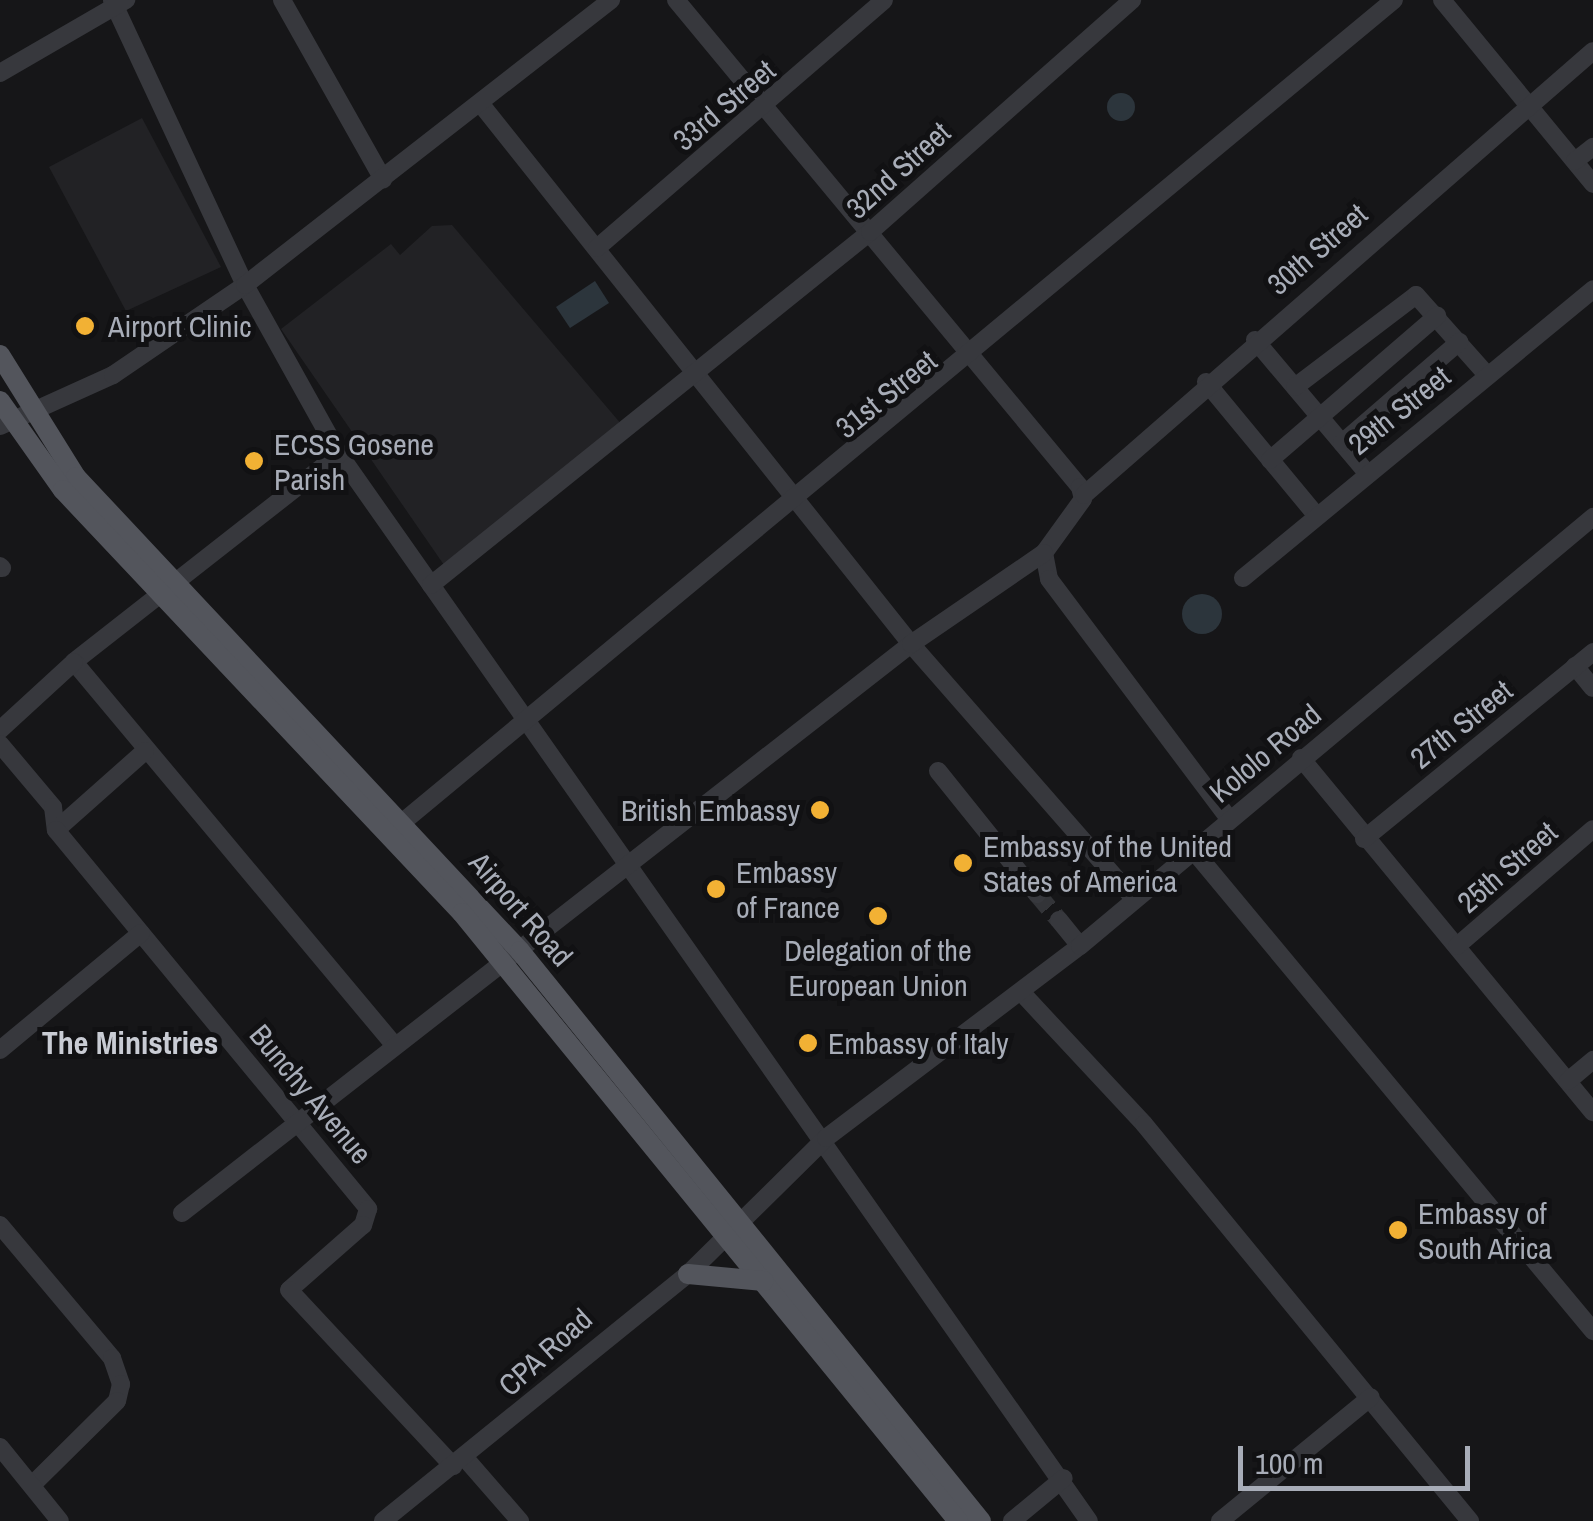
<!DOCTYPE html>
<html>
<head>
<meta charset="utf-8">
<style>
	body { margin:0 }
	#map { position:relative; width:1593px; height:1521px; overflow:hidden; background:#161618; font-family:"Archivo Narrow",sans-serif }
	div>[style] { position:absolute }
	.built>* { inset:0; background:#222225 }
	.water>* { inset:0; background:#2c353c }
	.round { border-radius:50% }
	.minor-tunnel>* { height:18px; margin-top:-9px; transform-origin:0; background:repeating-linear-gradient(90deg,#333438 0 18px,transparent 0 27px) }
	.minor>* { height:18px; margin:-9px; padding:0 9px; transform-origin:9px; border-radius:9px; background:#37383d }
	.major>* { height:20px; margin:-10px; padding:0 10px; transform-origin:10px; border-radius:10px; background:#53555c }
	.dots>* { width:28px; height:28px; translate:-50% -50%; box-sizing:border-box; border:5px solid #111113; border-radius:50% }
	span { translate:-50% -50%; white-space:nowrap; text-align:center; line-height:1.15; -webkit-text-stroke:10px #111113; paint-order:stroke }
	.street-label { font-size:30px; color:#a8adb8 }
	.poi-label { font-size:30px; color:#a8adb8 }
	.left { translate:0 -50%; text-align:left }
	.right { translate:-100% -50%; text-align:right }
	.neighbourhood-label { font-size:32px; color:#c9ccd4; font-weight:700 }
	.scale { position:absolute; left:1238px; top:1446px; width:232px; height:45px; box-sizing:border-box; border:5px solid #a8adb8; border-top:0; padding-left:12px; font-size:30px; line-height:35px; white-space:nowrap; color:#a8adb8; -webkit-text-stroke:8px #111113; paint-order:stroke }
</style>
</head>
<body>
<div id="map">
	<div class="built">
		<i style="clip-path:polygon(142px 118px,221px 267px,126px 311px,49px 167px)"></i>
		<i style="clip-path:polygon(452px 225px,622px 425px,444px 565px,281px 329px,391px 244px,400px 255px,432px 226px)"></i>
	</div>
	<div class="water">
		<i class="round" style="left:1107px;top:93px;width:28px;height:28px"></i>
		<i style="clip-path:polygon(595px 281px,609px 303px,570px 328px,556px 307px)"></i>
		<i class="round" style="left:1182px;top:594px;width:40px;height:40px"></i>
	</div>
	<div class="minor-tunnel">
		<i style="left:1037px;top:894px;width:34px;rotate:50deg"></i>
	</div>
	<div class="minor">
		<i style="left:112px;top:0;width:315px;rotate:65deg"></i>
		<i style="left:245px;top:285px;width:193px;rotate:60.9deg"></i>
		<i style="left:339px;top:454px;width:1304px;rotate:54.9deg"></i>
		<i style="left:282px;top:0;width:206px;rotate:60.6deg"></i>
		<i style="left:676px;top:0;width:633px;rotate:50.32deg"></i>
		<i style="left:1080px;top:487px;width:12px;rotate:76deg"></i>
		<i style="left:1083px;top:499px;width:67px;rotate:125.8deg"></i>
		<i style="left:1044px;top:553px;width:26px;rotate:79deg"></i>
		<i style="left:1049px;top:579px;width:300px;rotate:53.1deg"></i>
		<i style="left:1442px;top:0;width:238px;rotate:50.6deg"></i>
		<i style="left:0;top:73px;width:146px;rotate:-30.1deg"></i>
		<i style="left:480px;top:103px;width:692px;rotate:51.46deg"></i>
		<i style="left:911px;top:644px;width:339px;rotate:48.8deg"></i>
		<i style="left:1575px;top:161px;width:23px;rotate:-38deg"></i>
		<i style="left:597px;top:248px;width:379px;rotate:-40.8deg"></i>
		<i style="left:1255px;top:340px;width:172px;rotate:49.9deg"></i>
		<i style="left:1206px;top:382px;width:173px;rotate:50.4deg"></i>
		<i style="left:1295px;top:387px;width:152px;rotate:-37.2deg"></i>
		<i style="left:1416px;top:295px;width:107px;rotate:48.4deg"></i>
		<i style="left:0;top:426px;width:124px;rotate:-24.3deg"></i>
		<i style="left:113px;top:375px;width:160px;rotate:-34.3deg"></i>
		<i style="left:245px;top:285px;width:464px;rotate:-37.9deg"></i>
		<i style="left:1342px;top:443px;width:155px;rotate:-40.8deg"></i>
		<i style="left:339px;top:454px;width:337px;rotate:141.9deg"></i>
		<i style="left:74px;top:662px;width:498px;rotate:50.1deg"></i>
		<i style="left:1270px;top:460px;width:221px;rotate:-40.8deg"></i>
		<i style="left:1084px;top:495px;width:675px;rotate:-41.1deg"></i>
		<i style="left:0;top:566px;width:3px;rotate:45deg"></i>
		<i style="left:1243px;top:578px;width:454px;rotate:-39.5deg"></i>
		<i style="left:431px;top:585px;width:563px;rotate:-38.8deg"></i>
		<i style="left:870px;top:232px;width:350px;rotate:-41.5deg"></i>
		<i style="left:1575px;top:666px;width:28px;rotate:51deg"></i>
		<i style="left:0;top:730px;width:100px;rotate:-42.6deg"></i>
		<i style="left:0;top:744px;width:82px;rotate:49.9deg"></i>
		<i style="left:53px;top:807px;width:23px;rotate:83deg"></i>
		<i style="left:145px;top:751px;width:119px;rotate:138.4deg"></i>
		<i style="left:56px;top:830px;width:491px;rotate:50.5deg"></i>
		<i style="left:368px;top:1209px;width:17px;rotate:107deg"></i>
		<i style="left:363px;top:1225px;width:98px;rotate:138.7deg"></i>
		<i style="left:289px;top:1290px;width:241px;rotate:47deg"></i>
		<i style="left:1301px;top:758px;width:459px;rotate:50.5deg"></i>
		<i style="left:938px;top:771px;width:158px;rotate:51.2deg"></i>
		<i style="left:404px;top:821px;width:1286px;rotate:-39.67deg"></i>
		<i style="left:1364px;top:839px;width:296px;rotate:-39.2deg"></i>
		<i style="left:1193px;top:850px;width:626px;rotate:50.25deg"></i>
		<i style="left:1059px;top:920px;width:33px;rotate:51deg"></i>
		<i style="left:1457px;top:946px;width:179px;rotate:-40.7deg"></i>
		<i style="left:1021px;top:992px;width:180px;rotate:47deg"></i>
		<i style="left:1144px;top:1124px;width:514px;rotate:50.61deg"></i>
		<i style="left:0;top:1050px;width:183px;rotate:-39.7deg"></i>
		<i style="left:1568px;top:1081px;width:33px;rotate:-40deg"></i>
		<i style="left:182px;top:1213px;width:925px;rotate:-37.97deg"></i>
		<i style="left:911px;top:644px;width:161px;rotate:-34.4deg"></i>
		<i style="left:0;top:1225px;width:174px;rotate:49.9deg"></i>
		<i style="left:112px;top:1358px;width:28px;rotate:71deg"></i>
		<i style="left:121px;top:1384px;width:17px;rotate:103deg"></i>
		<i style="left:117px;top:1401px;width:120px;rotate:135.3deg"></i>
		<i style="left:0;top:1447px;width:95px;rotate:51deg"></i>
		<i style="left:465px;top:1458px;width:84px;rotate:48.9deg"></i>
		<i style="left:383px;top:1521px;width:392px;rotate:-39deg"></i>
		<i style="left:688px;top:1274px;width:194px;rotate:-44.6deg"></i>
		<i style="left:826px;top:1138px;width:318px;rotate:-37.1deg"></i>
		<i style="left:1080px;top:946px;width:669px;rotate:-39.9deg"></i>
		<i style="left:1012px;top:1521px;width:67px;rotate:-39.6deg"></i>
		<i style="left:1220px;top:1521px;width:195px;rotate:-39.4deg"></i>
	</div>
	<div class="major">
		<i style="left:0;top:355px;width:144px;rotate:58.1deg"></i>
		<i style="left:76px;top:477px;width:649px;rotate:46.87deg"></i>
		<i style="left:520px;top:951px;width:733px;rotate:51.04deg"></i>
		<i style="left:0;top:401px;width:109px;rotate:54.7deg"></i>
		<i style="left:63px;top:490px;width:581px;rotate:46.67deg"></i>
		<i style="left:462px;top:913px;width:785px;rotate:50.79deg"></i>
		<i style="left:688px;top:1274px;width:76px;rotate:5.3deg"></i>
	</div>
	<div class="dots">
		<i style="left:85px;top:326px;background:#f2b134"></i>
		<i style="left:254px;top:461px;background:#f2b134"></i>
		<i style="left:820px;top:810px;background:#f2b134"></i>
		<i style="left:963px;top:863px;background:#f2b134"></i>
		<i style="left:716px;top:889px;background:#f2b134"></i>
		<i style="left:878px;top:916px;background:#f2b134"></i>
		<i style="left:808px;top:1043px;background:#f2b134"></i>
		<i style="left:1398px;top:1230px;background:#f2b134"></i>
	</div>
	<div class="street-label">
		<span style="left:724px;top:105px;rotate:-40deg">33rd Street</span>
		<span style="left:898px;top:170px;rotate:-42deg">32nd Street</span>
		<span style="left:1317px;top:249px;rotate:-41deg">30th Street</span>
		<span style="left:886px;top:394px;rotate:-39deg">31st Street</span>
		<span style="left:1399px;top:410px;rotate:-39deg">29th Street</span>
		<span style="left:1461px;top:724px;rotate:-39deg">27th Street</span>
		<span style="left:1265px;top:753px;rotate:-40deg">Kololo Road</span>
		<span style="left:1507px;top:867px;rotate:-41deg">25th Street</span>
		<span style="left:521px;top:909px;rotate:49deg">Airport Road</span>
		<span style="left:311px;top:1094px;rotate:50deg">Bunchy Avenue</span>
		<span style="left:545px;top:1352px;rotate:-42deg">CPA Road</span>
	</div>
	<div class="poi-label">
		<span class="left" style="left:108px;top:326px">Airport Clinic</span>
		<span class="left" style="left:274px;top:461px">ECSS Gosene<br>Parish</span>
		<span class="right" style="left:800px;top:810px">British Embassy</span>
		<span class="left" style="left:983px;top:863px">Embassy of the United<br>States of America</span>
		<span class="left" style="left:736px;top:889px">Embassy<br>of France</span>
		<span style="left:878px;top:967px">Delegation of the<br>European Union</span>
		<span class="left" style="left:828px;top:1043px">Embassy of Italy</span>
		<span class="left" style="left:1418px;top:1230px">Embassy of<br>South Africa</span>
	</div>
	<div class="neighbourhood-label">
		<span style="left:130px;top:1043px">The Ministries</span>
	</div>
	<div class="scale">100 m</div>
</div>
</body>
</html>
